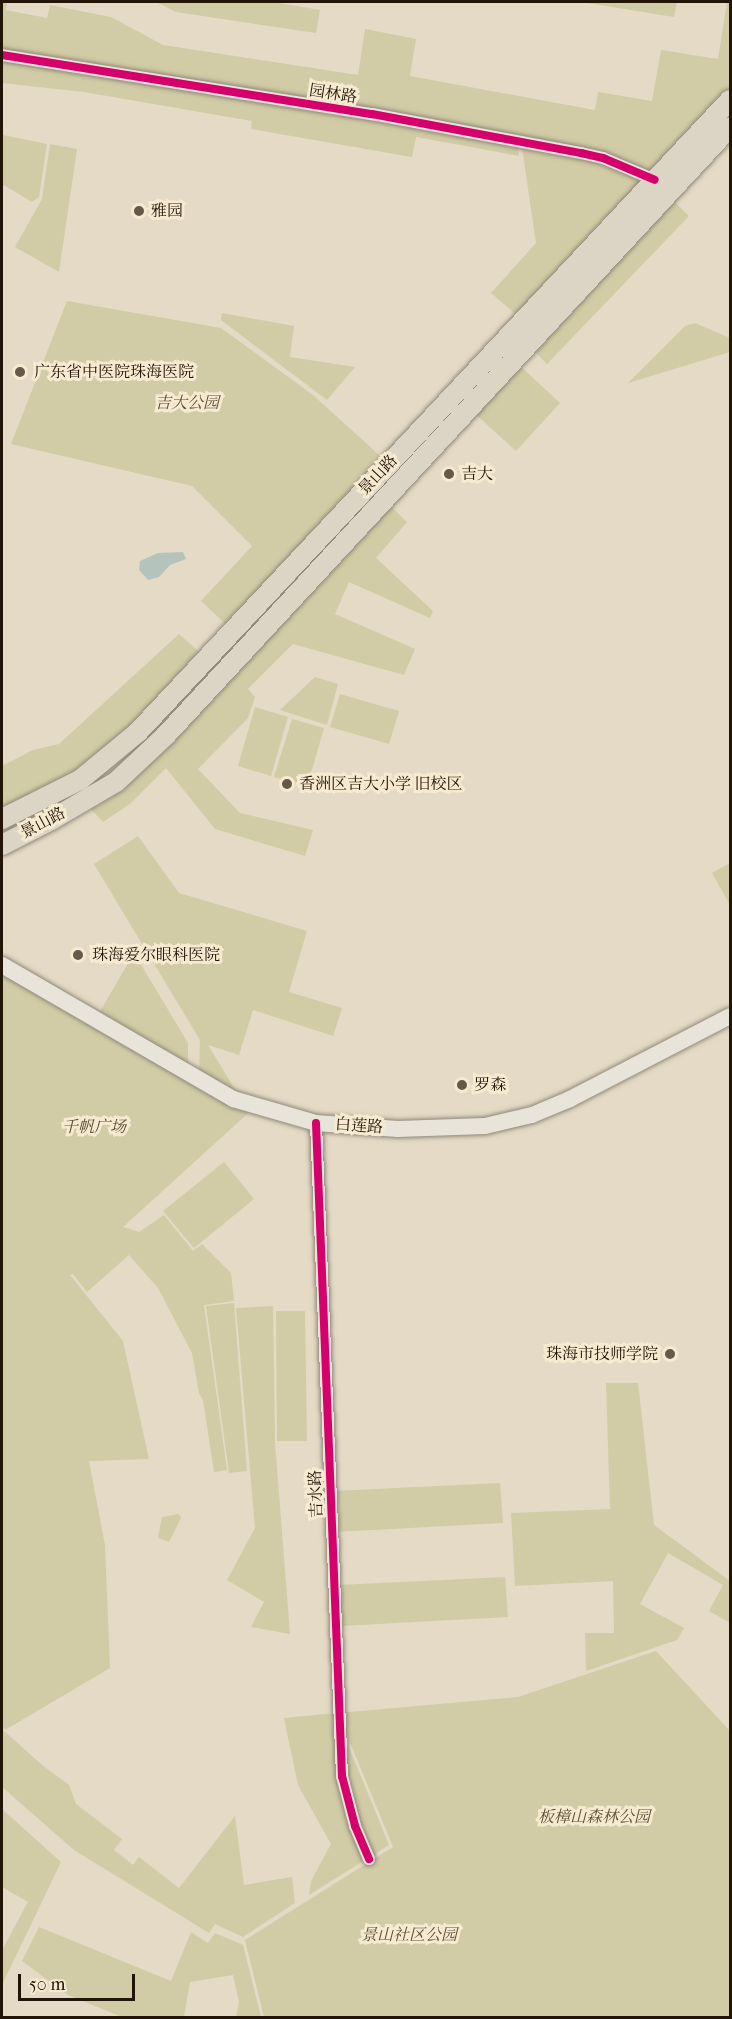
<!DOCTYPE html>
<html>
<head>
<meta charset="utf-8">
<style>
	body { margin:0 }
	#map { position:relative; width:732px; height:2019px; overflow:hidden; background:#e4dac5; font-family:"IM FELL French Canon","Noto Serif SC",serif }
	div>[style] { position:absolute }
	.green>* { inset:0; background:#d1cca5 }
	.water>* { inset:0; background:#b4c4bd }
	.roads { filter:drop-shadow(0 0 2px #90887b) drop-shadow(0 0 2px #90887b) }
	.street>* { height:12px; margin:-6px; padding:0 6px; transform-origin:6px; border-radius:6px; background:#e9e4d9 }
	.secondary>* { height:16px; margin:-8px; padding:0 8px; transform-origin:8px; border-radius:8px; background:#e9e4d9 }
	.primary>* { height:20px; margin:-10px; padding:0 10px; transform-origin:10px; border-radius:10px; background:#dcd4c4 }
	.cycleway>* { height:8px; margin:-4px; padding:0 4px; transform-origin:4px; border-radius:4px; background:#d6006c }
	.dots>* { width:16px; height:16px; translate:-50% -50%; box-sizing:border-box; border:3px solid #f6ead1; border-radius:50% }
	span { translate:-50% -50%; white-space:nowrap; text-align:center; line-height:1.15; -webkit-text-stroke:6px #f6ead1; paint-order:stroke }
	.street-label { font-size:16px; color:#221407 }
	.poi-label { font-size:16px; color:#221407 }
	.left { translate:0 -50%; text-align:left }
	.right { translate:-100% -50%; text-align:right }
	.park-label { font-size:16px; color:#5a5035; font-style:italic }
	.frame { position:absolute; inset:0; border:3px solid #221407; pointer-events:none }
	.scale { position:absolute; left:18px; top:1974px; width:117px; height:27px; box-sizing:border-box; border:3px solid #221407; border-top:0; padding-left:8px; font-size:18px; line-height:21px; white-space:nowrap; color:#221407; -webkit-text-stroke:4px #f6ead1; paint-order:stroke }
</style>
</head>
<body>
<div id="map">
	<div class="green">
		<i style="clip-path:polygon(2px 2px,7px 2px,6px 10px,47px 18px,50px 5px,111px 17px,163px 45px,358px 75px,365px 29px,416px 39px,410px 76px,595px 110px,598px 92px,652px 101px,661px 50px,718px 59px,727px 2px,730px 2px,730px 91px,653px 172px,604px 154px,518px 145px,519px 156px,416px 137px,412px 157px,251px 129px,252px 121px,84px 92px,2px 83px)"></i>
		<i style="clip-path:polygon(156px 2px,273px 2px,320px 10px,316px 33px,176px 12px)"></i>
		<i style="clip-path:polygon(581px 2px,677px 2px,674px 17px)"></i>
		<i style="clip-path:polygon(3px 135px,47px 144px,39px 197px,32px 202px,2px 184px)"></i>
		<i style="clip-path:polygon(50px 144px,77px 149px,59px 272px,15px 247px,42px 199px)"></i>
		<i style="clip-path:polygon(522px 148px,601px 162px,643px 182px,519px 317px,491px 293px,536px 243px)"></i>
		<i style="clip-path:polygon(670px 197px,689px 216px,547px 364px,531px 348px)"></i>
		<i style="clip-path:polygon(67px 301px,221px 328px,313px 395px,389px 464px,230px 628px,201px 601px,252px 546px,192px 486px,11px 444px)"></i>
		<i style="clip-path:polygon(222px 313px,294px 326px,290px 357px,355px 367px,327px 400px,221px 320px)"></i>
		<i style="clip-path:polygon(695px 323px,730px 338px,730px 352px,628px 383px,685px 326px)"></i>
		<i style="clip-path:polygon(517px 363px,560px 403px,516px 451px,472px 411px)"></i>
		<i style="clip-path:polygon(386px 502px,407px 522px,376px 558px,433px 611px,430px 618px,349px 582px,335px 614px,415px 649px,404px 675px,293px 644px,248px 689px,255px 697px,248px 718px,198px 769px,240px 813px,313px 830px,305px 856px,215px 829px,166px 768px,131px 803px,103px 822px,85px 803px)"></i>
		<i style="clip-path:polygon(179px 634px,204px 656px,77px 778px,2px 816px,2px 766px,33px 750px,59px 744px)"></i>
		<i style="clip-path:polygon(315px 677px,338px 684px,327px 725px,280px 710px)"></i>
		<i style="clip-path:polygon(340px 694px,399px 711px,389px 744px,330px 727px)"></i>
		<i style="clip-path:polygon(255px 707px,288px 717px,271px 776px,238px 766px)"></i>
		<i style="clip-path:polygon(292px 719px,324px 728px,307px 787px,274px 777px)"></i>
		<i style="clip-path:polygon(138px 836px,179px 893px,307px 931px,289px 992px,342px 1008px,333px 1036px,253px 1010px,239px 1055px,208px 1045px,239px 1096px,199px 1075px,200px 1040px,94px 864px)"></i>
		<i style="clip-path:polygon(730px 863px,730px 905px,712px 873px)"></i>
		<i style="clip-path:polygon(134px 953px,188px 1043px,188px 1068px,98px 1015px)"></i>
		<i style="clip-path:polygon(2px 966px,256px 1106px,123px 1227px,139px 1232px,164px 1215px,193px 1251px,202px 1244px,231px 1273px,234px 1301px,204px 1305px,227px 1470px,214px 1472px,203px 1400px,199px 1393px,192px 1353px,158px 1288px,129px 1255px,87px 1292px,73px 1274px,70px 1275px,123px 1341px,149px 1459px,89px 1461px,105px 1545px,110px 1668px,5px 1730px,2px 1726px)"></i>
		<i style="clip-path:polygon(224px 1162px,254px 1199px,194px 1248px,163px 1211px)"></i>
		<i style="clip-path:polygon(234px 1303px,247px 1471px,229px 1473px,206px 1306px)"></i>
		<i style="clip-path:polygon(273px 1306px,275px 1443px,290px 1634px,251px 1627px,264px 1602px,227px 1580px,255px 1528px,236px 1308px)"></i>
		<i style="clip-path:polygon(276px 1311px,305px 1311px,307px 1441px,277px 1441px)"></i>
		<i style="clip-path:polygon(606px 1383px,638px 1383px,654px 1525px,730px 1581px,730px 1623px,709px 1611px,723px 1585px,668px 1553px,640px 1604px,684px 1628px,677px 1640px,586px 1671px,585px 1633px,614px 1633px,613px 1581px,515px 1586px,511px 1513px,610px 1509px)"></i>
		<i style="clip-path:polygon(500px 1483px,503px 1523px,336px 1532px,333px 1491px)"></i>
		<i style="clip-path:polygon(179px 1514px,181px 1518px,169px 1542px,158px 1538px,162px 1517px)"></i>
		<i style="clip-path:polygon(505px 1577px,508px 1617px,341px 1626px,339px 1585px)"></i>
		<i style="clip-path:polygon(656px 1651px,730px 1731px,730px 2017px,264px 2017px,245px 1940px,393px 1847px,338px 1713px,518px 1697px)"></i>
		<i style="clip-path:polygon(335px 1713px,389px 1845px,309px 1895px,311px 1881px,331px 1844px,298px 1785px,284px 1718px)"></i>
		<i style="clip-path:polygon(2px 1729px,42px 1765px,69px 1785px,76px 1804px,122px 1839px,114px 1850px,133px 1865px,139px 1857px,179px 1888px,235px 1816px,244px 1885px,292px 1877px,295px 1903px,243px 1937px,215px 1924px,209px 1933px,74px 1850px,2px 1787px)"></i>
		<i style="clip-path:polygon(2px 1809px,61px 1862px,2px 1985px,2px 1950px,28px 1902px,2px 1887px)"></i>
		<i style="clip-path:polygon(39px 1927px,171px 1981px,191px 1932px,208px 1943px,215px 1933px,243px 1945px,261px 2017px,236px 2017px,239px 2002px,233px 1975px,190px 1982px,184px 2017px,122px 2017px,68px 1995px,22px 1961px)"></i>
	</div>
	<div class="water">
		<i style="clip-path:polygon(183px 552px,186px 559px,170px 565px,159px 577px,148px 580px,139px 570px,140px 561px,158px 553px)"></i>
	</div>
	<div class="roads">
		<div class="street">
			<i style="left:2px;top:55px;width:375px;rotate:9.1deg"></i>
			<i style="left:372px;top:114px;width:213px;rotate:10.6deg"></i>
			<i style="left:581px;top:153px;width:23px;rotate:13deg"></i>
			<i style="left:603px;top:158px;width:56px;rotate:22.9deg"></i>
			<i style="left:316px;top:1123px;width:654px;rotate:87.72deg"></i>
			<i style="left:342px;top:1776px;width:52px;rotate:75.4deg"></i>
			<i style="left:355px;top:1826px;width:36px;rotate:67deg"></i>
		</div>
		<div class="secondary">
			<i style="left:2px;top:965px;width:267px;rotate:30.1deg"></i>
			<i style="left:233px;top:1099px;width:86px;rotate:16.1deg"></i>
			<i style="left:316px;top:1123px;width:82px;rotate:4.2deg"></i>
			<i style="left:398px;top:1129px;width:87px;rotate:-2deg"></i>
			<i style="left:485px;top:1126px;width:48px;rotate:-13.2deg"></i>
			<i style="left:532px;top:1115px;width:41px;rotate:-22.8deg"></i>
			<i style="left:570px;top:1099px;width:180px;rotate:-27.4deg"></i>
		</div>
		<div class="primary">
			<i style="left:2px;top:819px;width:87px;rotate:-26.6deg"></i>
			<i style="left:80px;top:780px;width:75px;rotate:-39.6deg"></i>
			<i style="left:138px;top:732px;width:866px;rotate:-46.87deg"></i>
			<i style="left:2px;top:845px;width:55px;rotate:-27deg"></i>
			<i style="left:51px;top:820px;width:75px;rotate:-30.3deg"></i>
			<i style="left:116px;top:782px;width:69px;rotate:-43.2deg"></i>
			<i style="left:166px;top:735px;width:829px;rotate:-47.15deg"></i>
		</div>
	</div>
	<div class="cycleway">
		<i style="left:2px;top:55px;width:375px;rotate:9.1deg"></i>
		<i style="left:372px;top:114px;width:213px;rotate:10.6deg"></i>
		<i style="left:581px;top:153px;width:23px;rotate:13deg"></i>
		<i style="left:603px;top:158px;width:56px;rotate:22.9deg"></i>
		<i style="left:316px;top:1123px;width:654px;rotate:87.72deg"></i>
		<i style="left:342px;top:1776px;width:52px;rotate:75.4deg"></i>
		<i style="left:355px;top:1826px;width:36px;rotate:67deg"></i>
	</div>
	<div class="dots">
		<i style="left:139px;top:211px;background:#66594a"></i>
		<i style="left:20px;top:372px;background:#66594a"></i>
		<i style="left:449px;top:474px;background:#66594a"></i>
		<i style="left:287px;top:784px;background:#66594a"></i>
		<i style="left:78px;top:955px;background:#66594a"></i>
		<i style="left:462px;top:1085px;background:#66594a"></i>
		<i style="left:670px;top:1354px;background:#66594a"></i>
	</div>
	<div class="street-label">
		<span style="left:333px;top:94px;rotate:9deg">园林路</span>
		<span style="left:378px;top:475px;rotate:-47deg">景山路</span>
		<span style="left:43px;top:823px;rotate:-28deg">景山路</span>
		<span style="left:359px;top:1126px;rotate:4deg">白莲路</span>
		<span style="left:316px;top:1494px;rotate:-92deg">吉水路</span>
	</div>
	<div class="poi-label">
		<span class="left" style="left:151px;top:211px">雅园</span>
		<span class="left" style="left:34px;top:372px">广东省中医院珠海医院</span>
		<span class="left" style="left:461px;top:474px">吉大</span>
		<span class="left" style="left:299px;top:784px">香洲区吉大小学 旧校区</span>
		<span class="left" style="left:92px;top:955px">珠海爱尔眼科医院</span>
		<span class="left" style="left:474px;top:1085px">罗森</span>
		<span class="right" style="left:658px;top:1354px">珠海市技师学院</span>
	</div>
	<div class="park-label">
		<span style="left:187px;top:403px">吉大公园</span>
		<span style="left:94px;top:1127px">千帆广场</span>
		<span style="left:594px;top:1817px">板樟山森林公园</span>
		<span style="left:409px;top:1935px">景山社区公园</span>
	</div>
	<div class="frame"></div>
	<div class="scale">50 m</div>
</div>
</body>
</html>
